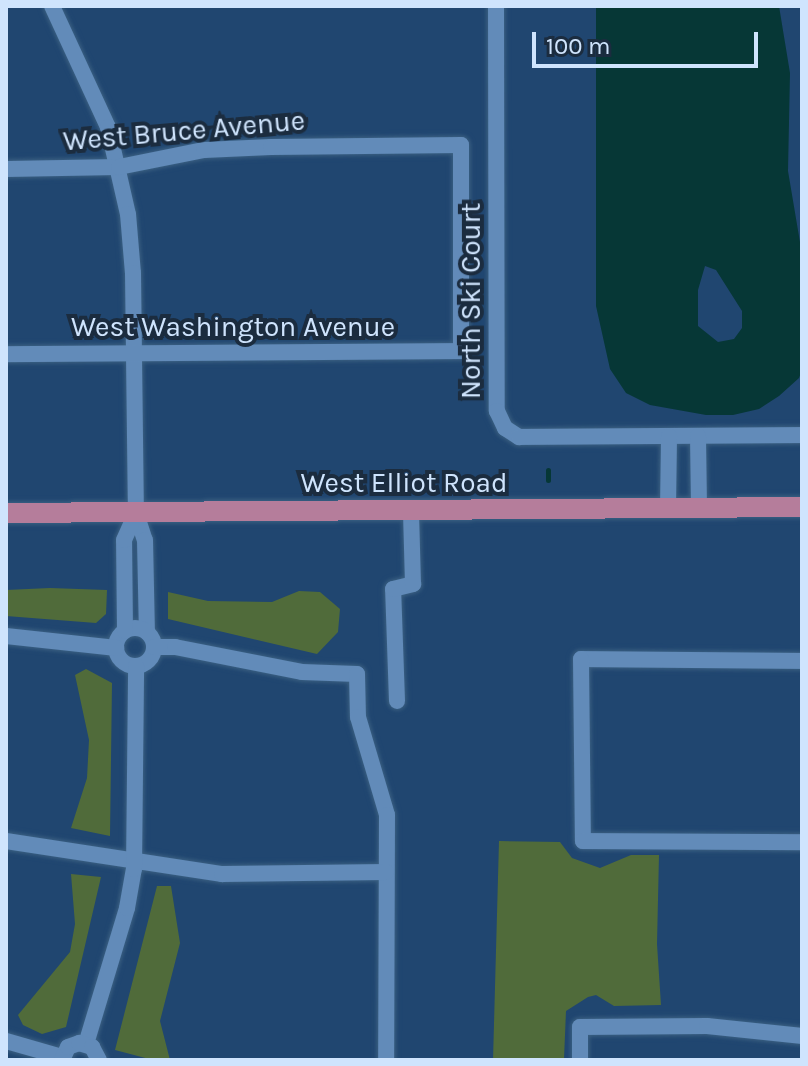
<!DOCTYPE html>
<html>
<head>
<meta charset="utf-8">
<style>
	body { margin:0 }
	#map { position:relative; width:808px; height:1066px; overflow:hidden; background:#204670; font-family:Karla,sans-serif }
	div>[style] { position:absolute }
	.green>* { inset:0; background:#506b3a }
	.water>* { inset:0; background:#063736 }
	.stream>* { height:5px; margin:-2.5px; padding:0 2.5px; transform-origin:2.5px; border-radius:2.5px; background:#063736 }
	.roads { filter:drop-shadow(0 0 2px #3b6082) drop-shadow(0 0 2px #3b6082) }
	.minor>* { height:16px; margin:-8px; padding:0 8px; transform-origin:8px; border-radius:8px; background:#628bb9 }
	.minor>.ring { margin:-8px; padding:0; box-sizing:content-box; background:none; border:16px solid #628bb9; border-radius:50% }
	.major>* { height:20px; margin:-10px; padding:0 10px; transform-origin:10px; border-radius:10px; background:#b57d9b }
	span { translate:-50% -50%; white-space:nowrap; text-align:center; line-height:1.15; -webkit-text-stroke:8px #1b2c3f; paint-order:stroke }
	.street-label { font-size:28px; color:#cfe4fd }
	.frame { position:absolute; inset:0; border:8px solid #cfe4fd; pointer-events:none }
	.scale { position:absolute; left:532px; top:32px; width:226px; height:36px; box-sizing:border-box; border:4px solid #cfe4fd; border-top:0; padding-left:10px; font-size:24px; line-height:28px; white-space:nowrap; color:#cfe4fd; -webkit-text-stroke:6px #1b2c3f; paint-order:stroke }
</style>
</head>
<body>
<div id="map">
	<div class="green">
		<i style="clip-path:polygon(50px 588px,107px 590px,106px 614px,96px 623px,6px 616px,6px 590px)"></i>
		<i style="clip-path:polygon(299px 591px,320px 592px,340px 609px,338px 632px,317px 654px,168px 619px,168px 592px,208px 601px,272px 602px)"></i>
		<i style="clip-path:polygon(86px 669px,112px 683px,110px 836px,71px 828px,87px 778px,89px 740px,75px 675px)"></i>
		<i style="clip-path:polygon(499px 841px,560px 842px,572px 858px,600px 868px,631px 855px,659px 855px,657px 944px,661px 1005px,614px 1006px,596px 995px,588px 997px,566px 1011px,564px 1060px,493px 1060px)"></i>
		<i style="clip-path:polygon(71px 874px,101px 877px,66px 1027px,42px 1034px,23px 1025px,18px 1015px,70px 952px,75px 924px)"></i>
		<i style="clip-path:polygon(157px 886px,171px 886px,180px 943px,160px 1021px,170px 1060px,153px 1060px,115px 1050px)"></i>
	</div>
	<div class="water">
		<i style="clip-path:polygon(evenodd,596px 6px,779px 6px,790px 73px,788px 171px,802px 254px,802px 370px,799px 378px,779px 396px,759px 409px,733px 415px,706px 415px,650px 405px,626px 393px,610px 369px,596px 306px,596px 6px,705px 266px,716px 270px,742px 311px,742px 328px,734px 339px,718px 342px,698px 326px,698px 290px,705px 266px)"></i>
	</div>
	<div class="stream">
		<i style="left:548px;top:470px;width:10px;rotate:90deg"></i>
	</div>
	<div class="roads">
		<div class="minor">
			<i style="left:52px;top:6px;width:133px;rotate:65.2deg"></i>
			<i style="left:108px;top:127px;width:89px;rotate:77.1deg"></i>
			<i style="left:128px;top:214px;width:59px;rotate:85.2deg"></i>
			<i style="left:133px;top:273px;width:240px;rotate:89.3deg"></i>
			<i style="left:136px;top:513px;width:28px;rotate:72deg"></i>
			<i style="left:145px;top:540px;width:92px;rotate:88.8deg"></i>
			<i style="left:496px;top:6px;width:405px;rotate:89.9deg"></i>
			<i style="left:497px;top:411px;width:19px;rotate:65deg"></i>
			<i style="left:505px;top:428px;width:17px;rotate:33deg"></i>
			<i style="left:519px;top:437px;width:283px;rotate:-0.4deg"></i>
			<i style="left:6px;top:169px;width:113px;rotate:-1deg"></i>
			<i style="left:119px;top:167px;width:87px;rotate:-11.3deg"></i>
			<i style="left:204px;top:150px;width:67px;rotate:-2.6deg"></i>
			<i style="left:271px;top:147px;width:190px;rotate:-0.6deg"></i>
			<i style="left:461px;top:145px;width:206px;rotate:90deg"></i>
			<i style="left:461px;top:351px;width:455px;rotate:179.6deg"></i>
			<i style="left:698px;top:436px;width:73px;rotate:89.2deg"></i>
			<i style="left:668px;top:509px;width:73px;rotate:-89.2deg"></i>
			<i class="ring" style="left:116px;top:628px;width:22px;height:22px"></i>
			<i style="left:125px;top:631px;width:91px;rotate:-90.6deg"></i>
			<i style="left:124px;top:540px;width:30px;rotate:-66deg"></i>
			<i style="left:6px;top:636px;width:111px;rotate:6.2deg"></i>
			<i style="left:154px;top:647px;width:21px"></i>
			<i style="left:175px;top:647px;width:129px;rotate:11.1deg"></i>
			<i style="left:302px;top:672px;width:55px;rotate:2.1deg"></i>
			<i style="left:357px;top:674px;width:43px;rotate:88.7deg"></i>
			<i style="left:358px;top:717px;width:102px;rotate:73.5deg"></i>
			<i style="left:387px;top:815px;width:245px;rotate:90.2deg"></i>
			<i style="left:802px;top:661px;width:221px;rotate:-179.5deg"></i>
			<i style="left:581px;top:659px;width:182px;rotate:89.4deg"></i>
			<i style="left:583px;top:841px;width:219px;rotate:0.3deg"></i>
			<i style="left:397px;top:701px;width:112px;rotate:-92deg"></i>
			<i style="left:393px;top:589px;width:21px;rotate:-14deg"></i>
			<i style="left:413px;top:584px;width:73px;rotate:-91.6deg"></i>
			<i style="left:6px;top:841px;width:219px;rotate:8.7deg"></i>
			<i style="left:222px;top:874px;width:164px;rotate:-0.7deg"></i>
			<i style="left:6px;top:1041px;width:58px;rotate:15.9deg"></i>
			<i style="left:86px;top:1044px;width:142px;rotate:-73.2deg"></i>
			<i style="left:127px;top:908px;width:40px;rotate:-80deg"></i>
			<i style="left:134px;top:869px;width:203px;rotate:-89.4deg"></i>
			<i style="left:62px;top:1060px;width:14px;rotate:-65deg"></i>
			<i style="left:68px;top:1047px;width:12px;rotate:-20deg"></i>
			<i style="left:79px;top:1043px;width:14px;rotate:17deg"></i>
			<i style="left:92px;top:1047px;width:15px;rotate:62deg"></i>
			<i style="left:580px;top:1060px;width:33px;rotate:-90deg"></i>
			<i style="left:580px;top:1027px;width:127px;rotate:-0.5deg"></i>
			<i style="left:707px;top:1026px;width:96px;rotate:6deg"></i>
		</div>
		<div class="major">
			<i style="left:6px;top:513px;width:796px;rotate:-0.43deg"></i>
		</div>
	</div>
	<div class="street-label">
		<span style="left:184px;top:131px;rotate:-5deg">West Bruce Avenue</span>
		<span style="left:471px;top:301px;rotate:-90deg">North Ski Court</span>
		<span style="left:233px;top:327px">West Washington Avenue</span>
		<span style="left:404px;top:483px">West Elliot Road</span>
	</div>
	<div class="frame"></div>
	<div class="scale">100 m</div>
</div>
</body>
</html>
